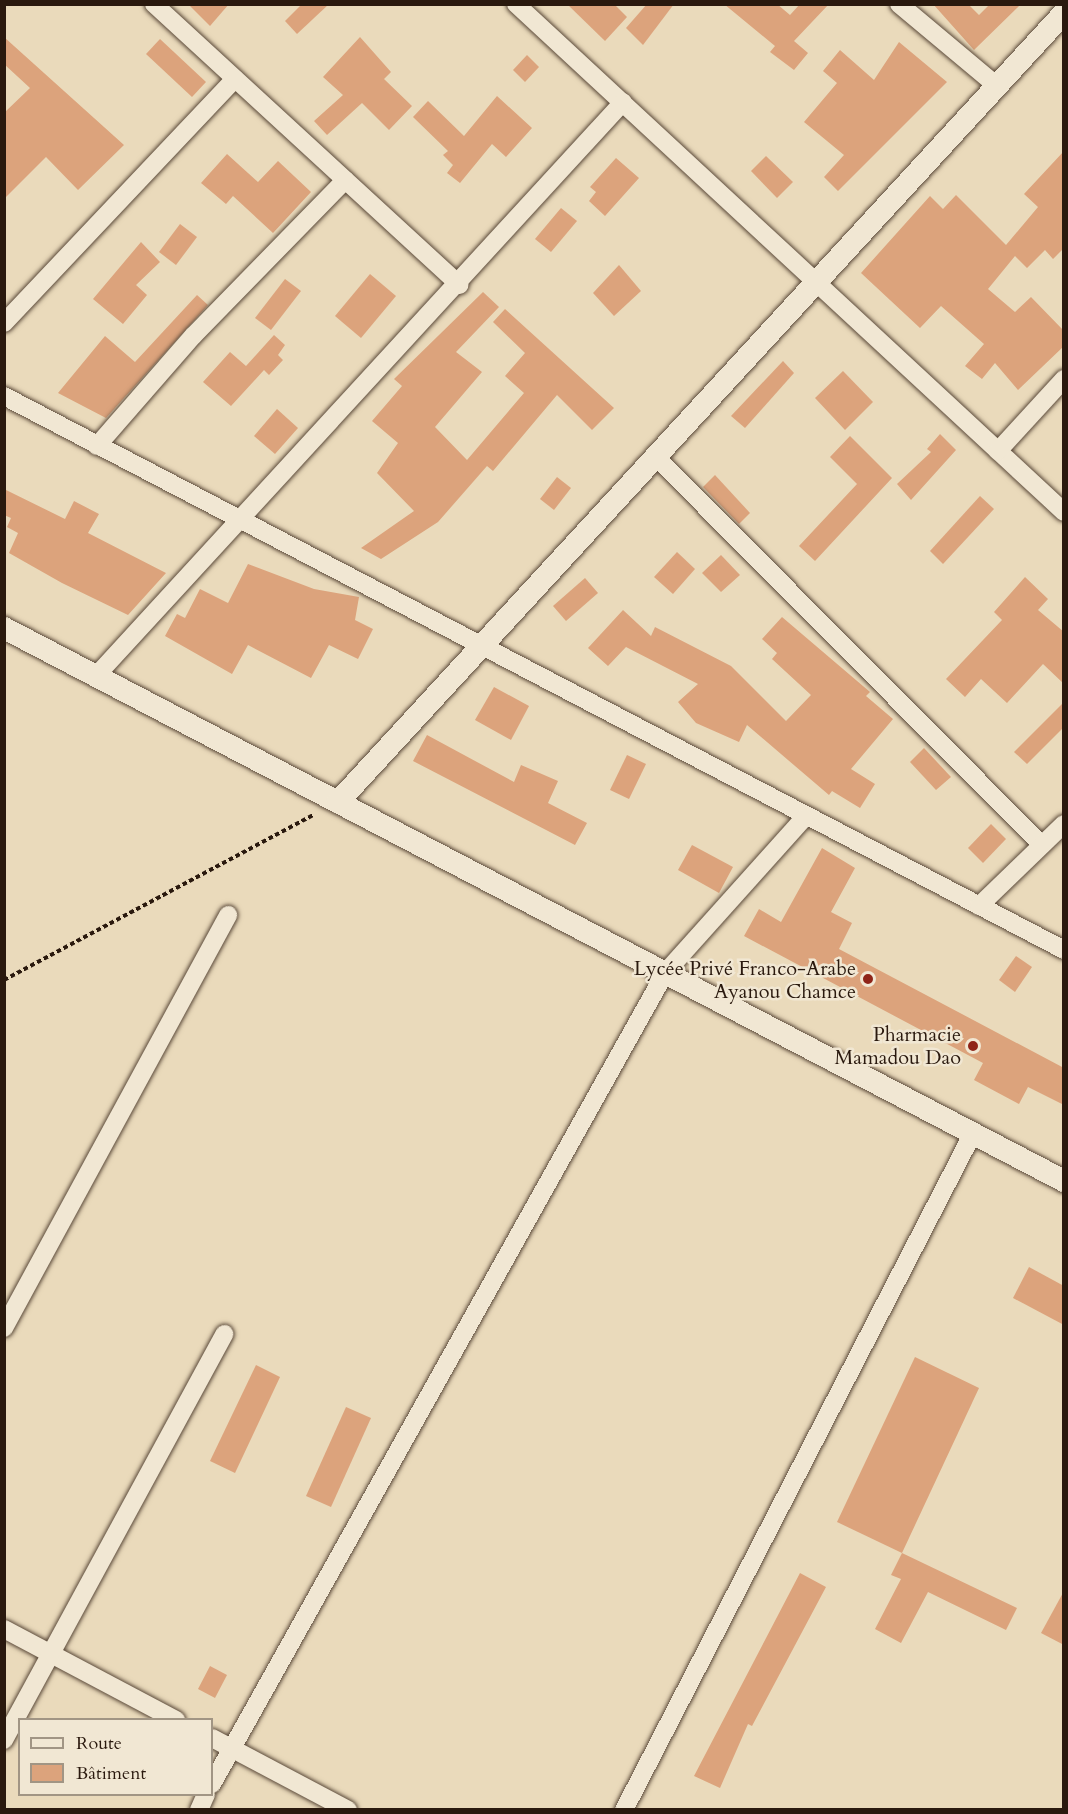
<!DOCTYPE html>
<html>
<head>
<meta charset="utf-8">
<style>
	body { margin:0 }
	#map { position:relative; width:1068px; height:1814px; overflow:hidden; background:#eadabb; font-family:Cardo,serif }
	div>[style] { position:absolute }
	.building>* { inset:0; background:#dca37c }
	.path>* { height:4px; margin-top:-2px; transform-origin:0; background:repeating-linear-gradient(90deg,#2a190e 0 4.5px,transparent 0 7.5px) }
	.roads { filter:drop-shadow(0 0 2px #5a4939) drop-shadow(0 0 2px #5a4939) }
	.minor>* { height:18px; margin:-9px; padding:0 9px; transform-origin:9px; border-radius:9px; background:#f1e7d3 }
	.tertiary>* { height:22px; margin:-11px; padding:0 11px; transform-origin:11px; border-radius:11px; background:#f1e7d3 }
	.dots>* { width:16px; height:16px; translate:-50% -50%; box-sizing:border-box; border:3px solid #f1e7d3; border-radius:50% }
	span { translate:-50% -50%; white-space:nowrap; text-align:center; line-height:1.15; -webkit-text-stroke:5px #f1e7d3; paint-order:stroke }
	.poi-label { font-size:20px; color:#2a190e }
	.right { translate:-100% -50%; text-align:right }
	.frame { position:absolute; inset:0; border:6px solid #2a190e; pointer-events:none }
	.legend { position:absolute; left:18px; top:1718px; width:195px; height:78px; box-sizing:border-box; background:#f1e7d3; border:2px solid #a19584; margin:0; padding:8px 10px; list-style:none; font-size:18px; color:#2a190e }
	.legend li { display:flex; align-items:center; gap:12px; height:30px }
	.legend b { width:30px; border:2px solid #a19584 }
</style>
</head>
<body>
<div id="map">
	<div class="building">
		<i style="clip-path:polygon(188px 4px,229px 4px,210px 26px)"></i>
		<i style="clip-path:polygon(302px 4px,329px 4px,297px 34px,285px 21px)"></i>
		<i style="clip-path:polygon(567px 4px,614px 4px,627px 17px,605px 41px)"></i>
		<i style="clip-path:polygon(647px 4px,674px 4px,643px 45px,626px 28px)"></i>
		<i style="clip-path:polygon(724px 4px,777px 4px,790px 15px,800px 4px,829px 4px,794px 41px,808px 53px,794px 70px,770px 52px,775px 46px)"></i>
		<i style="clip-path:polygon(933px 4px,968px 4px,979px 15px,990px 4px,1021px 4px,974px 50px)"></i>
		<i style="clip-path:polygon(4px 37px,124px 145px,78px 190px,46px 157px,4px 199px,4px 113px,30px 88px,4px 64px)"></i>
		<i style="clip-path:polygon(360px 37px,391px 72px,384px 79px,412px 106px,389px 130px,362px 103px,327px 135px,314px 121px,343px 95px,323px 77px)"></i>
		<i style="clip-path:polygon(160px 39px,206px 82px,192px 97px,146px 54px)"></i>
		<i style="clip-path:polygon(899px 42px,947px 82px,838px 191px,824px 177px,844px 155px,804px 122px,837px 83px,823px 71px,840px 50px,874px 80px)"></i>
		<i style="clip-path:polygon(527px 55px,539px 67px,525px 82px,513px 70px)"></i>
		<i style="clip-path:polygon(497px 96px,532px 128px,506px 157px,492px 144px,460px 183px,447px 173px,453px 165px,443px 155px,448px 151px,413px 117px,428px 101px,464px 136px)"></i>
		<i style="clip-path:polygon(1064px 151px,1064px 248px,1053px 259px,1045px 250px,1027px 268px,1015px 256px,988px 289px,1015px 312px,1031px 297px,1064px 331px,1064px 346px,1018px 390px,995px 363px,982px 379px,965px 366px,984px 344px,941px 306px,920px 328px,861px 273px,930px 196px,943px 209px,956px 195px,1006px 245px,1038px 207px,1024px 194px)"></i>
		<i style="clip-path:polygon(227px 154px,258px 182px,278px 161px,311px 192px,273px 233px,233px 196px,226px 204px,201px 183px)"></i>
		<i style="clip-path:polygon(766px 156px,793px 182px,777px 198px,751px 171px)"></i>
		<i style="clip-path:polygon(616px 158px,639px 178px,605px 216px,589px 201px,596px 192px,590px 187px)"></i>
		<i style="clip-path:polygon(561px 208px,577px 221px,551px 252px,535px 239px)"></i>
		<i style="clip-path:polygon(180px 224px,197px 237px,176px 265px,159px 252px)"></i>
		<i style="clip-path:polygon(141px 242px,160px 262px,136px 285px,147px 295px,123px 324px,93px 299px)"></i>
		<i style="clip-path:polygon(619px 265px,641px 291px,614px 316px,593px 293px)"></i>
		<i style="clip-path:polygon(370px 274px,396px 296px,361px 338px,335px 316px)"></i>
		<i style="clip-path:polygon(285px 279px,301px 291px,271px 330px,255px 318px)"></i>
		<i style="clip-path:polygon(483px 292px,499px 307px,456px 352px,482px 372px,435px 427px,467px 460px,524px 393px,505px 376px,525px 353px,493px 322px,505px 309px,614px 408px,592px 430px,557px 395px,493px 471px,487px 466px,438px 522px,381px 559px,361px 548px,414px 511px,377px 473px,398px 443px,372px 421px,402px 386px,394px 379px)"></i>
		<i style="clip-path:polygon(197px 295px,208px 305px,106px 418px,58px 393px,105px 336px,135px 362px)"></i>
		<i style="clip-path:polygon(274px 335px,285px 345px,278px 355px,283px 360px,269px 375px,264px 370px,231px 406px,203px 382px,230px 352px,246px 366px)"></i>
		<i style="clip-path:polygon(783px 361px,794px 373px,745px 428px,731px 416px)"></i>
		<i style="clip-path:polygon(843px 371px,873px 402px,845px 430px,815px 398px)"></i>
		<i style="clip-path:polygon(277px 409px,298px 428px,275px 454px,254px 436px)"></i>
		<i style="clip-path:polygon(940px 434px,956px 450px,911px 500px,897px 484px,931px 452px,927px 449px)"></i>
		<i style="clip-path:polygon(850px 436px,892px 478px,815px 561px,799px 546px,857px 484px,830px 457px)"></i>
		<i style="clip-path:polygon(715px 475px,750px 513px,739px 524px,703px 487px)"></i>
		<i style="clip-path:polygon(557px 477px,571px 488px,554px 510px,540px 499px)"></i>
		<i style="clip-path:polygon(4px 489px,65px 519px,74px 501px,99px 514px,88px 533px,166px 573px,128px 615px,62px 583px,9px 553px,18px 533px,7px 527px,11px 518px,4px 515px)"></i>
		<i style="clip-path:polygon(980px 496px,994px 509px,943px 564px,930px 551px)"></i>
		<i style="clip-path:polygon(677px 552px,695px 569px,673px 594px,654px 577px)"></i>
		<i style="clip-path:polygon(721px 555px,740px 575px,721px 592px,702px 573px)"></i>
		<i style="clip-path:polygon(248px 564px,314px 589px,359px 597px,355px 620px,373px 629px,358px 659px,329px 645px,311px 678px,248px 645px,232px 674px,165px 636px,177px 614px,185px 618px,200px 589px,228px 603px)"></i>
		<i style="clip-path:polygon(1025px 577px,1048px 599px,1038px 610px,1064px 632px,1064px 684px,1043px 664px,1007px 703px,981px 679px,965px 697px,946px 679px,1002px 620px,994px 612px)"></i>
		<i style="clip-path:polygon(585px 578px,598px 593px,566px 621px,553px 606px)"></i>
		<i style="clip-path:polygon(623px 610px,651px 636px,655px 627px,731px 666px,786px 721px,811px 695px,772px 659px,777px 653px,762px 639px,782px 617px,870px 692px,866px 696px,893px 719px,851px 769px,875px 784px,860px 808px,832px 791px,829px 795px,747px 725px,739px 742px,696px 723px,678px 702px,698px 684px,626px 647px,608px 666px,588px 648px)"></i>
		<i style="clip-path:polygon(494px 687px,529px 706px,511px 740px,475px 720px)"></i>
		<i style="clip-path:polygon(1064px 702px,1064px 727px,1027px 764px,1014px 752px)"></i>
		<i style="clip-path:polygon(427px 735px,514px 782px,521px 765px,558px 781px,548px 803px,587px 823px,575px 845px,413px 761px)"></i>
		<i style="clip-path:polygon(924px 748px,951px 777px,936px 790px,910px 762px)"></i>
		<i style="clip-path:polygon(627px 755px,646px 764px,629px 799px,610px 790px)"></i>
		<i style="clip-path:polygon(991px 824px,1006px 839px,983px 863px,968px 848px)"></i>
		<i style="clip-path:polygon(692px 845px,733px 867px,719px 893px,678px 870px)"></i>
		<i style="clip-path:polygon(822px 848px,855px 868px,831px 912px,852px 923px,839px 949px,1064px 1068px,1064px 1105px,1028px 1087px,1019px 1104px,974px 1080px,983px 1063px,744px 936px,759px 909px,781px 922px)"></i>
		<i style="clip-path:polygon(1016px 956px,1032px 967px,1015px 992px,999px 980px)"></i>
		<i style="clip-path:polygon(1029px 1267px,1064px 1286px,1064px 1325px,1013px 1298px)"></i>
		<i style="clip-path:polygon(915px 1357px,979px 1388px,902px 1553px,837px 1522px)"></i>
		<i style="clip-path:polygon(256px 1365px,280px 1377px,235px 1473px,210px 1461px)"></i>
		<i style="clip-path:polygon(346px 1407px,371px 1418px,331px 1507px,306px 1496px)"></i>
		<i style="clip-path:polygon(902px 1553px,1017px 1608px,1006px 1630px,928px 1592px,901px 1643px,875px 1629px,901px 1579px,891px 1575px)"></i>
		<i style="clip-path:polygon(800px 1573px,826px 1587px,752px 1726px,748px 1724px,720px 1788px,694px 1776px)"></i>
		<i style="clip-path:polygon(1064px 1591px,1064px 1645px,1041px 1633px)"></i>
		<i style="clip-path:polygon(210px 1666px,227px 1675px,215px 1698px,198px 1689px)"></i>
	</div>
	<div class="path">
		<i style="left:4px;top:980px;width:350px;rotate:-28.1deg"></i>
	</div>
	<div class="roads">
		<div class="minor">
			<i style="left:154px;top:4px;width:415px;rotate:42.6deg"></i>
			<i style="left:516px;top:4px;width:747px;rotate:42.83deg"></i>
			<i style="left:899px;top:4px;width:126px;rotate:39.9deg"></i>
			<i style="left:4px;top:323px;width:336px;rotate:-46.6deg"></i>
			<i style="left:4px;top:396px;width:1196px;rotate:27.59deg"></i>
			<i style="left:97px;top:446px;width:146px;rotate:-48.9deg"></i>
			<i style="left:193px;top:336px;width:218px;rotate:-45.7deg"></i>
			<i style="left:998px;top:451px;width:98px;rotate:-47.5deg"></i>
			<i style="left:654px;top:455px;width:550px;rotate:45.15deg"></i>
			<i style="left:96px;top:676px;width:779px;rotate:-47.44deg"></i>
			<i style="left:979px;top:906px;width:118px;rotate:-44deg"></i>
			<i style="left:4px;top:1328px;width:470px;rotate:-61.5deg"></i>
			<i style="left:4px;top:1629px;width:195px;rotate:27.9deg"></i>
			<i style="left:212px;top:1738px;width:154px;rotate:27.9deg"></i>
			<i style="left:4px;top:1740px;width:462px;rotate:-61.5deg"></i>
			<i style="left:212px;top:1784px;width:929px;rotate:-60.81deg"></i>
			<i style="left:665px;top:973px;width:208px;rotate:-48.1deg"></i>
			<i style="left:199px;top:1810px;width:17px;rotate:-66deg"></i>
			<i style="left:624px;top:1810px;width:762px;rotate:-62.73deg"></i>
		</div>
		<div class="tertiary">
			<i style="left:4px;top:628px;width:1196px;rotate:27.55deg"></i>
			<i style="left:338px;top:802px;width:1072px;rotate:-47.38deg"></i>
		</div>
	</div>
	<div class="dots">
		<i style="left:868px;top:979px;background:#8f2418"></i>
		<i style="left:973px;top:1046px;background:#8f2418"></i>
	</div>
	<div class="poi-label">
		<span class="right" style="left:856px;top:980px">Lycée Privé Franco-Arabe<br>Ayanou Chamce</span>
		<span class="right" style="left:961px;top:1046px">Pharmacie<br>Mamadou Dao</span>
	</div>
	<div class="frame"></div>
	<ul class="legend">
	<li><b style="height:8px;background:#f1e7d3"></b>Route</li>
	<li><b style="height:16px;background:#dca37c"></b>Bâtiment</li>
	</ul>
</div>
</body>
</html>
